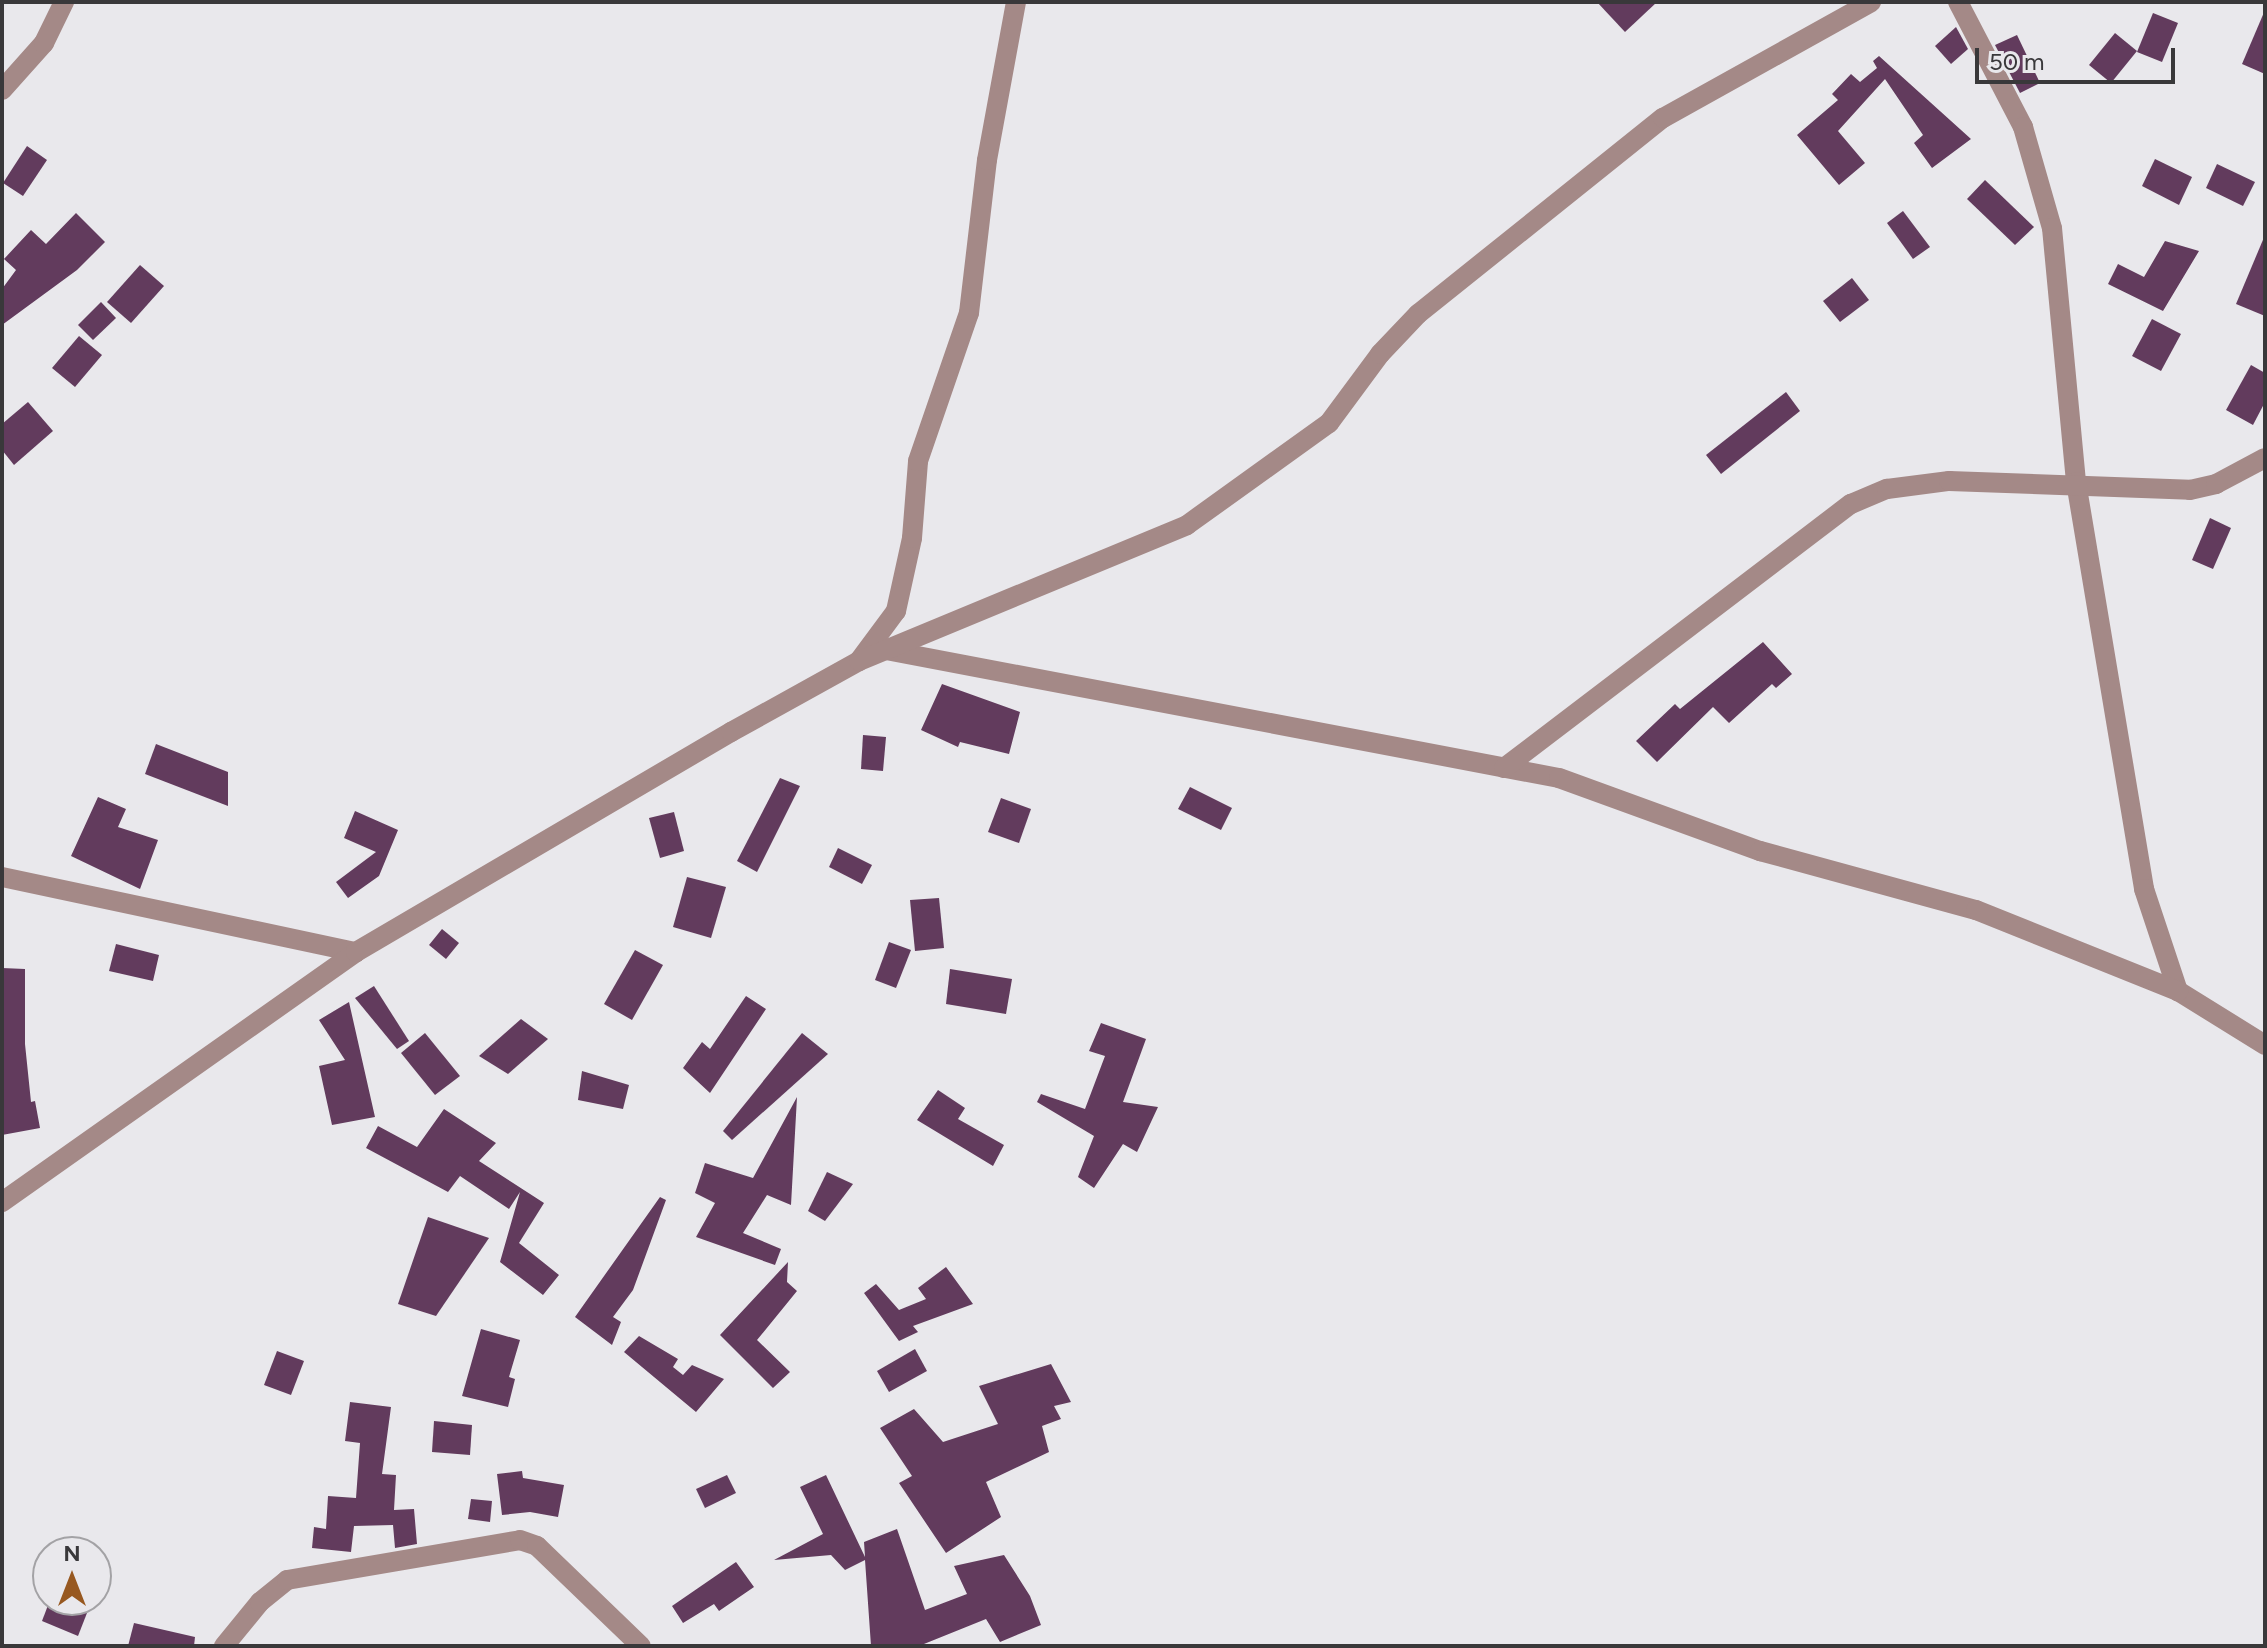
<!DOCTYPE html>
<html>
<head>
<meta charset="utf-8">
<style>
	body { margin:0 }
	#map { position:relative; width:2267px; height:1648px; overflow:hidden; background:#e9e8ec; font-family:Figtree,sans-serif }
	div>[style] { position:absolute }
	.building>* { inset:0; background:#623b5d }
	.minor>* { height:20px; margin:-10px; padding:0 10px; transform-origin:10px; border-radius:10px; background:#a48987 }
	span { translate:-50% -50%; white-space:nowrap; text-align:center; line-height:1.15; -webkit-text-stroke:8px #e9e8ec; paint-order:stroke }
	.frame { position:absolute; inset:0; border:4px solid #39383a; pointer-events:none }
	.north { position:absolute; left:32px; top:1536px; width:80px; height:80px; box-sizing:border-box; background:#e9e8ec; border:2px solid #a3a2a5; border-radius:50%; rotate:0deg; font-size:22px; font-weight:700; line-height:32px; text-align:center; color:#39383a }
	.north::after { content:''; display:block; margin:auto; width:28px; height:36px; background:#975820; clip-path:polygon(50% 0,100% 100%,50% 72%,0 100%) }
	.scale { position:absolute; left:1975px; top:48px; width:200px; height:36px; box-sizing:border-box; border:4px solid #39383a; border-top:0; padding-left:10px; font-size:24px; line-height:28px; white-space:nowrap; color:#39383a; -webkit-text-stroke:6px #e9e8ec; paint-order:stroke }
</style>
</head>
<body>
<div id="map">
	<div class="building">
		<i style="clip-path:polygon(1597px 2px,1657px 2px,1625px 32px)"></i>
		<i style="clip-path:polygon(2265px 10px,2265px 74px,2242px 64px)"></i>
		<i style="clip-path:polygon(2153px 13px,2178px 23px,2162px 62px,2137px 52px)"></i>
		<i style="clip-path:polygon(1956px 27px,1968px 49px,1951px 64px,1935px 46px)"></i>
		<i style="clip-path:polygon(2115px 33px,2137px 51px,2111px 83px,2089px 65px)"></i>
		<i style="clip-path:polygon(2017px 35px,2040px 83px,2020px 93px,1995px 45px)"></i>
		<i style="clip-path:polygon(1879px 56px,1971px 139px,1932px 168px,1914px 143px,1923px 135px,1885px 79px,1838px 131px,1865px 163px,1839px 185px,1797px 135px,1838px 100px,1832px 94px,1851px 74px,1860px 82px,1877px 68px,1873px 61px)"></i>
		<i style="clip-path:polygon(27px 146px,47px 160px,23px 196px,3px 183px)"></i>
		<i style="clip-path:polygon(2155px 159px,2192px 177px,2179px 205px,2142px 186px)"></i>
		<i style="clip-path:polygon(2217px 164px,2255px 182px,2243px 206px,2206px 188px)"></i>
		<i style="clip-path:polygon(1985px 180px,2034px 227px,2015px 245px,1967px 199px)"></i>
		<i style="clip-path:polygon(1903px 211px,1930px 247px,1913px 259px,1887px 223px)"></i>
		<i style="clip-path:polygon(76px 213px,105px 242px,77px 270px,2px 325px,2px 289px,16px 270px,4px 259px,31px 230px,46px 244px)"></i>
		<i style="clip-path:polygon(2265px 235px,2265px 316px,2236px 304px)"></i>
		<i style="clip-path:polygon(2165px 241px,2199px 251px,2163px 311px,2108px 284px,2118px 264px,2144px 277px)"></i>
		<i style="clip-path:polygon(140px 265px,164px 286px,131px 323px,107px 302px)"></i>
		<i style="clip-path:polygon(1852px 278px,1869px 300px,1840px 322px,1823px 301px)"></i>
		<i style="clip-path:polygon(101px 302px,116px 318px,93px 340px,78px 325px)"></i>
		<i style="clip-path:polygon(2152px 319px,2181px 334px,2161px 371px,2132px 356px)"></i>
		<i style="clip-path:polygon(79px 336px,102px 355px,75px 387px,52px 368px)"></i>
		<i style="clip-path:polygon(2251px 365px,2265px 373px,2265px 402px,2253px 425px,2226px 410px)"></i>
		<i style="clip-path:polygon(1786px 392px,1800px 411px,1721px 474px,1706px 455px)"></i>
		<i style="clip-path:polygon(28px 402px,53px 431px,14px 465px,2px 450px,2px 424px)"></i>
		<i style="clip-path:polygon(2210px 518px,2231px 528px,2213px 569px,2192px 560px)"></i>
		<i style="clip-path:polygon(1763px 642px,1792px 674px,1776px 688px,1772px 684px,1729px 723px,1713px 707px,1657px 762px,1636px 741px,1675px 704px,1680px 709px)"></i>
		<i style="clip-path:polygon(942px 684px,1020px 712px,1009px 754px,960px 742px,958px 747px,921px 730px)"></i>
		<i style="clip-path:polygon(863px 735px,886px 737px,883px 771px,861px 769px)"></i>
		<i style="clip-path:polygon(156px 744px,228px 772px,228px 806px,145px 774px)"></i>
		<i style="clip-path:polygon(780px 778px,800px 786px,757px 872px,737px 861px)"></i>
		<i style="clip-path:polygon(1190px 787px,1232px 808px,1221px 830px,1178px 809px)"></i>
		<i style="clip-path:polygon(98px 797px,126px 809px,118px 827px,158px 840px,140px 889px,71px 856px)"></i>
		<i style="clip-path:polygon(1001px 798px,1031px 809px,1019px 843px,988px 832px)"></i>
		<i style="clip-path:polygon(355px 811px,398px 830px,379px 876px,348px 898px,336px 882px,376px 852px,344px 838px)"></i>
		<i style="clip-path:polygon(674px 812px,684px 851px,660px 858px,649px 818px)"></i>
		<i style="clip-path:polygon(838px 848px,872px 865px,862px 884px,829px 867px)"></i>
		<i style="clip-path:polygon(687px 877px,726px 887px,711px 938px,673px 927px)"></i>
		<i style="clip-path:polygon(939px 898px,944px 948px,915px 951px,910px 900px)"></i>
		<i style="clip-path:polygon(442px 929px,459px 943px,446px 959px,429px 945px)"></i>
		<i style="clip-path:polygon(889px 942px,911px 950px,896px 988px,875px 980px)"></i>
		<i style="clip-path:polygon(116px 944px,159px 955px,153px 981px,109px 971px)"></i>
		<i style="clip-path:polygon(635px 950px,663px 965px,632px 1020px,604px 1004px)"></i>
		<i style="clip-path:polygon(2px 968px,25px 969px,25px 1044px,31px 1102px,35px 1101px,40px 1128px,2px 1135px)"></i>
		<i style="clip-path:polygon(950px 969px,1012px 979px,1006px 1014px,946px 1004px)"></i>
		<i style="clip-path:polygon(374px 986px,409px 1041px,397px 1049px,355px 998px)"></i>
		<i style="clip-path:polygon(746px 996px,766px 1009px,710px 1093px,683px 1068px,702px 1042px,710px 1049px)"></i>
		<i style="clip-path:polygon(349px 1002px,375px 1117px,332px 1125px,319px 1066px,345px 1060px,319px 1020px)"></i>
		<i style="clip-path:polygon(521px 1019px,548px 1039px,508px 1074px,479px 1056px)"></i>
		<i style="clip-path:polygon(1101px 1023px,1146px 1039px,1123px 1102px,1158px 1107px,1137px 1152px,1123px 1144px,1094px 1188px,1078px 1177px,1094px 1136px,1037px 1102px,1041px 1094px,1085px 1109px,1105px 1056px,1089px 1051px)"></i>
		<i style="clip-path:polygon(425px 1033px,460px 1076px,435px 1095px,401px 1053px)"></i>
		<i style="clip-path:polygon(802px 1033px,828px 1054px,732px 1140px,723px 1131px)"></i>
		<i style="clip-path:polygon(582px 1071px,629px 1085px,623px 1109px,578px 1100px)"></i>
		<i style="clip-path:polygon(938px 1090px,965px 1108px,958px 1119px,1004px 1145px,993px 1166px,917px 1120px)"></i>
		<i style="clip-path:polygon(797px 1097px,791px 1205px,767px 1195px,743px 1233px,781px 1249px,775px 1265px,696px 1237px,715px 1203px,695px 1193px,705px 1163px,753px 1178px)"></i>
		<i style="clip-path:polygon(444px 1109px,496px 1143px,479px 1161px,544px 1203px,519px 1243px,559px 1275px,543px 1295px,500px 1262px,520px 1192px,509px 1209px,460px 1176px,448px 1192px,366px 1148px,378px 1126px,417px 1147px)"></i>
		<i style="clip-path:polygon(827px 1172px,853px 1184px,825px 1221px,808px 1211px)"></i>
		<i style="clip-path:polygon(660px 1197px,666px 1200px,633px 1290px,613px 1317px,621px 1322px,612px 1345px,575px 1317px)"></i>
		<i style="clip-path:polygon(428px 1217px,489px 1238px,436px 1316px,398px 1304px)"></i>
		<i style="clip-path:polygon(788px 1262px,787px 1282px,797px 1291px,757px 1340px,790px 1372px,773px 1388px,720px 1335px)"></i>
		<i style="clip-path:polygon(946px 1267px,973px 1304px,913px 1326px,918px 1332px,899px 1341px,864px 1293px,876px 1284px,899px 1310px,926px 1299px,918px 1288px)"></i>
		<i style="clip-path:polygon(481px 1329px,520px 1340px,509px 1377px,515px 1379px,508px 1407px,462px 1396px)"></i>
		<i style="clip-path:polygon(639px 1336px,678px 1359px,673px 1367px,683px 1375px,692px 1365px,724px 1379px,696px 1412px,624px 1352px)"></i>
		<i style="clip-path:polygon(915px 1349px,927px 1371px,889px 1392px,877px 1371px)"></i>
		<i style="clip-path:polygon(277px 1351px,304px 1361px,291px 1395px,264px 1385px)"></i>
		<i style="clip-path:polygon(1051px 1364px,1071px 1402px,1054px 1406px,1061px 1419px,1042px 1426px,1049px 1452px,986px 1482px,1001px 1517px,946px 1553px,899px 1483px,912px 1476px,880px 1428px,914px 1409px,943px 1442px,998px 1424px,979px 1386px)"></i>
		<i style="clip-path:polygon(350px 1402px,391px 1407px,382px 1474px,396px 1475px,394px 1510px,414px 1509px,417px 1544px,395px 1548px,393px 1525px,354px 1526px,351px 1552px,312px 1548px,314px 1527px,326px 1529px,328px 1496px,356px 1498px,360px 1443px,345px 1441px)"></i>
		<i style="clip-path:polygon(434px 1421px,472px 1425px,470px 1455px,432px 1452px)"></i>
		<i style="clip-path:polygon(522px 1471px,523px 1478px,564px 1485px,558px 1517px,530px 1512px,502px 1515px,497px 1474px)"></i>
		<i style="clip-path:polygon(727px 1475px,736px 1493px,705px 1508px,696px 1489px)"></i>
		<i style="clip-path:polygon(826px 1475px,865px 1557px,864px 1542px,897px 1529px,925px 1610px,967px 1594px,954px 1566px,1004px 1555px,1030px 1596px,1041px 1625px,1000px 1642px,986px 1619px,919px 1646px,871px 1646px,865px 1560px,845px 1570px,831px 1555px,774px 1560px,823px 1534px,800px 1487px)"></i>
		<i style="clip-path:polygon(471px 1499px,492px 1501px,490px 1522px,468px 1519px)"></i>
		<i style="clip-path:polygon(736px 1562px,754px 1587px,719px 1611px,714px 1604px,683px 1623px,672px 1606px)"></i>
		<i style="clip-path:polygon(50px 1600px,87px 1613px,78px 1636px,42px 1621px)"></i>
		<i style="clip-path:polygon(134px 1623px,195px 1637px,194px 1646px,128px 1646px)"></i>
	</div>
	<div class="minor">
		<i style="left:1958px;top:2px;width:141px;rotate:62.5deg"></i>
		<i style="left:2023px;top:127px;width:105px;rotate:74deg"></i>
		<i style="left:2052px;top:228px;width:255px;rotate:84.6deg"></i>
		<i style="left:2076px;top:482px;width:413px;rotate:80.5deg"></i>
		<i style="left:2144px;top:889px;width:108px;rotate:71.6deg"></i>
		<i style="left:2178px;top:991px;width:102px;rotate:31.8deg"></i>
		<i style="left:2px;top:90px;width:63px;rotate:-48.2deg"></i>
		<i style="left:44px;top:43px;width:46px;rotate:-64deg"></i>
		<i style="left:886px;top:650px;width:685px;rotate:10.77deg"></i>
		<i style="left:1559px;top:778px;width:214px;rotate:20deg"></i>
		<i style="left:1760px;top:851px;width:224px;rotate:15.3deg"></i>
		<i style="left:1976px;top:910px;width:218px;rotate:21.9deg"></i>
		<i style="left:859px;top:661px;width:62px;rotate:-53.5deg"></i>
		<i style="left:896px;top:611px;width:75px;rotate:-77.6deg"></i>
		<i style="left:912px;top:538px;width:77px;rotate:-85.5deg"></i>
		<i style="left:918px;top:461px;width:157px;rotate:-71deg"></i>
		<i style="left:969px;top:313px;width:154px;rotate:-83.3deg"></i>
		<i style="left:987px;top:160px;width:161px;rotate:-79.6deg"></i>
		<i style="left:1504px;top:768px;width:436px;rotate:-37.3deg"></i>
		<i style="left:1851px;top:504px;width:39px;rotate:-23deg"></i>
		<i style="left:1887px;top:489px;width:63px;rotate:-7.4deg"></i>
		<i style="left:1949px;top:481px;width:241px;rotate:2.1deg"></i>
		<i style="left:2190px;top:490px;width:27px;rotate:-13deg"></i>
		<i style="left:2216px;top:484px;width:55px;rotate:-28deg"></i>
		<i style="left:2px;top:877px;width:362px;rotate:12deg"></i>
		<i style="left:2px;top:1202px;width:433px;rotate:-35.2deg"></i>
		<i style="left:356px;top:952px;width:435px;rotate:-30.4deg"></i>
		<i style="left:731px;top:732px;width:146px;rotate:-29deg"></i>
		<i style="left:859px;top:661px;width:355px;rotate:-22.5deg"></i>
		<i style="left:1187px;top:525px;width:175px;rotate:-35.7deg"></i>
		<i style="left:1329px;top:423px;width:86px;rotate:-53.5deg"></i>
		<i style="left:1380px;top:354px;width:55px;rotate:-46.5deg"></i>
		<i style="left:1418px;top:314px;width:314px;rotate:-38.7deg"></i>
		<i style="left:1663px;top:118px;width:238px;rotate:-29.1deg"></i>
		<i style="left:224px;top:1646px;width:57px;rotate:-50.7deg"></i>
		<i style="left:260px;top:1602px;width:35px;rotate:-39deg"></i>
		<i style="left:287px;top:1580px;width:236px;rotate:-9.7deg"></i>
		<i style="left:520px;top:1540px;width:18px;rotate:19deg"></i>
		<i style="left:537px;top:1546px;width:144px;rotate:43.9deg"></i>
	</div>
	<div class="frame"></div>
	<div class="north">N</div>
	<div class="scale">50 m</div>
</div>
</body>
</html>
